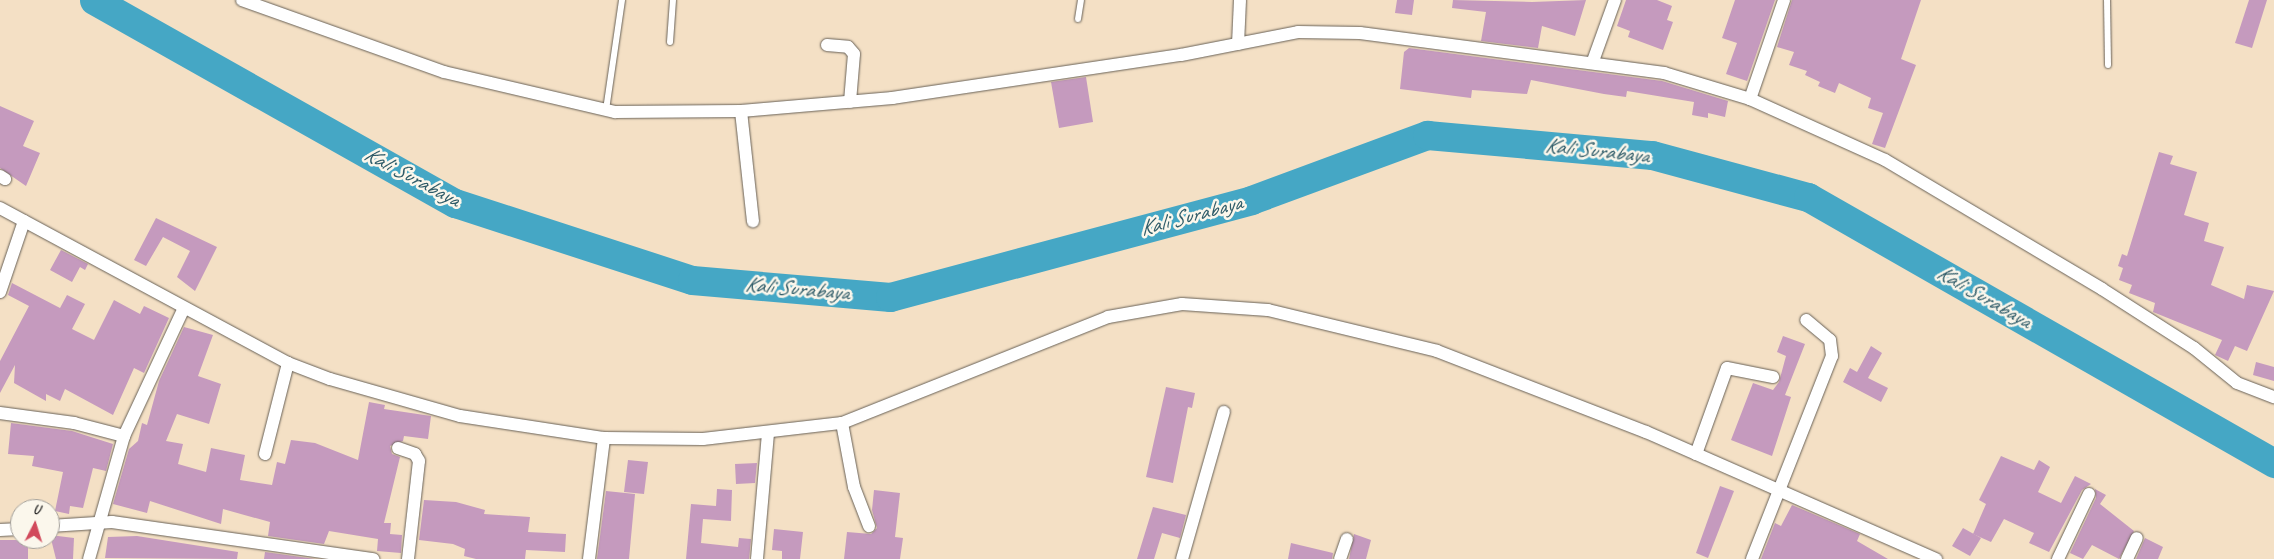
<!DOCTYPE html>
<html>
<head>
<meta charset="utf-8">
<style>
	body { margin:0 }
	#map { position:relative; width:2274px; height:559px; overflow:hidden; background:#f4e0c5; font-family:Caveat,sans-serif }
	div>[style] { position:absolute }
	.river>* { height:29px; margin:-14.5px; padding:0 14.5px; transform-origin:14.5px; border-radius:14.5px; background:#45a7c5 }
	.building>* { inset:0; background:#c59abe }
	.roads { filter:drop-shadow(0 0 1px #686157) drop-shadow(0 0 1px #686157) }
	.service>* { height:6px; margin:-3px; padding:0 3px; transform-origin:3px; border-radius:3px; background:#fff }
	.minor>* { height:12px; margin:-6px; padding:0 6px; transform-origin:6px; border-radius:6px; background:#fff }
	span { translate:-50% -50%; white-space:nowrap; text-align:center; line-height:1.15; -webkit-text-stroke:5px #fbf7ec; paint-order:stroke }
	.water-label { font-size:22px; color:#2e5b68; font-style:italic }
	.north { position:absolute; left:10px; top:499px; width:50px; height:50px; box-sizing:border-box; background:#fbf7ec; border:1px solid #a29f99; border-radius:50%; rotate:5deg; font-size:14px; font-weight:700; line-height:20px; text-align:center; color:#1c1c1c }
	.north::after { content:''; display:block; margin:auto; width:18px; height:22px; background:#d1495b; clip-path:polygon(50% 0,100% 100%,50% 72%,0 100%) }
</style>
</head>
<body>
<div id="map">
	<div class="river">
		<i style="left:94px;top:0;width:414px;rotate:29.4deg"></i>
		<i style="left:455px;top:203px;width:249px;rotate:18deg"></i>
		<i style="left:692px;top:280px;width:199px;rotate:4.9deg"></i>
		<i style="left:890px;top:297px;width:374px;rotate:-15deg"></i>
		<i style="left:1251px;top:200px;width:188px;rotate:-20.3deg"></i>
		<i style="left:1427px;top:135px;width:226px;rotate:5.1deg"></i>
		<i style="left:1652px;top:155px;width:162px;rotate:15.1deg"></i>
		<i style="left:1808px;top:197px;width:537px;rotate:29.72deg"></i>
	</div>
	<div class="building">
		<i style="clip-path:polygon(1397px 0,1414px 0,1412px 15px,1395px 13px)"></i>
		<i style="clip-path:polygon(1453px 0,1532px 2px,1586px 0,1575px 36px,1542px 26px,1538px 48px,1481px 41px,1486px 12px,1452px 8px)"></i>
		<i style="clip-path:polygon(1626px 0,1657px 0,1672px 6px,1667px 20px,1673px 22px,1663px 50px,1628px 37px,1630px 31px,1617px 26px)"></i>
		<i style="clip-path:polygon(1735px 0,1775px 0,1747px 81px,1726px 74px,1737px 43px,1722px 38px)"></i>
		<i style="clip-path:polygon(1792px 0,1921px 0,1901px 59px,1916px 65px,1885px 148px,1872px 144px,1883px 113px,1868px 108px,1871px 98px,1839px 83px,1835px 93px,1818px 86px,1820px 82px,1805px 75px,1807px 71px,1789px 65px,1794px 52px,1777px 47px)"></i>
		<i style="clip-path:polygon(2249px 0,2267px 0,2252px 48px,2235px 43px)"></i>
		<i style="clip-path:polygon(1409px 48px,1662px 81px,1728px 101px,1725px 117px,1708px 113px,1708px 118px,1692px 115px,1694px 102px,1627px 91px,1626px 97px,1604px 94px,1531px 80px,1527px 94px,1472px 90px,1471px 98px,1400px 89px,1404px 52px)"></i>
		<i style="clip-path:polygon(1086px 77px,1093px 122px,1059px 128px,1051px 82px)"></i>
		<i style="clip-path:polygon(0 106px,34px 121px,23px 146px,40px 153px,26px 186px,0 168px)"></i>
		<i style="clip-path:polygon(2159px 152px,2173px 156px,2170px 164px,2197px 172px,2184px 215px,2209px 223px,2204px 241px,2224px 247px,2211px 285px,2244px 299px,2247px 285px,2274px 291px,2247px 351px,2235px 346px,2228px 361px,2215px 355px,2222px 340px,2153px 312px,2155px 303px,2129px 293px,2132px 285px,2119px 280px,2123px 268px,2118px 266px,2122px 254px,2127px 256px)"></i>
		<i style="clip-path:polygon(156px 218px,217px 247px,195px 291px,177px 277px,190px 251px,163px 237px,146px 266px,134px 260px)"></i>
		<i style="clip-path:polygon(61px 250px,88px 264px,85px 270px,80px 267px,72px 282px,50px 270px)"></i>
		<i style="clip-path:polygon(12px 283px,60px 308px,67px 295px,85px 304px,72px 329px,94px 340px,114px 300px,140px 314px,144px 306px,169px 318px,144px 373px,134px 368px,113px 415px,65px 389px,60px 401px,46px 394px,46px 401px,14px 383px,15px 365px,0 393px,0 361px,29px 306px,8px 295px)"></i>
		<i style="clip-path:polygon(184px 327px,213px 335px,198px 376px,221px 384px,209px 424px,177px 414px,166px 441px,183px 444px,178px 464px,206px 472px,211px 448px,245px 455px,240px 480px,272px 485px,277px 462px,285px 464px,291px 440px,315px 443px,358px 460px,369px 402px,385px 405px,384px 409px,431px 416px,428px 439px,404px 436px,403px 441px,390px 446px,392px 454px,400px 457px,384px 523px,391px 523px,390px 534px,402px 535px,401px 553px,377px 551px,378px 539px,329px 531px,324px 544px,268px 536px,270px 522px,223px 509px,221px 524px,150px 501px,147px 513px,113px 504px,129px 449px,138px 441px,142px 423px,147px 425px,159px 381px)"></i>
		<i style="clip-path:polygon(1783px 336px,1805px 344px,1785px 395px,1791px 397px,1772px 456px,1731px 440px,1753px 383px,1773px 390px,1779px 382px,1786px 356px,1777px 352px)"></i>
		<i style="clip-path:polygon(1871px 346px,1882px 353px,1868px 378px,1888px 388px,1881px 402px,1843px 382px,1850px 368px,1857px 372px)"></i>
		<i style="clip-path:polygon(2256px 362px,2274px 367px,2274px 381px,2253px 375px)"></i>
		<i style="clip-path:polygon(1166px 387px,1195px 393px,1192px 408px,1188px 407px,1173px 483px,1146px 477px)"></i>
		<i style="clip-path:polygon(11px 423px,72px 431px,113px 444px,106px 471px,93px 468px,83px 508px,70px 506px,69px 514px,55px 511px,63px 472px,32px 466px,34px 456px,8px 454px)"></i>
		<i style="clip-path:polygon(2001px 456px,2034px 470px,2039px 460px,2050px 467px,2038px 492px,2061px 503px,2075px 476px,2091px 484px,2082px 490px,2049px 552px,2029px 543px,2034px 533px,2004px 519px,1991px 542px,1973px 534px,1986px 504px,1979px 500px)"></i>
		<i style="clip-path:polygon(628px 460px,648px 462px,644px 494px,624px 492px)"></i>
		<i style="clip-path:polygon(757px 463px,755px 483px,736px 484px,735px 464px)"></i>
		<i style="clip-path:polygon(1720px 486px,1734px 491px,1708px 558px,1696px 553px)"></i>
		<i style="clip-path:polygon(717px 489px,732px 490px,731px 521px,703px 519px,701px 543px,738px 547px,739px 538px,751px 539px,749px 559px,686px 559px,691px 504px,716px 506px)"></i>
		<i style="clip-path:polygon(2095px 489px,2106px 495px,2100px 504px,2134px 531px,2119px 559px,2092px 545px,2083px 559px,2070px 553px,2096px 498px)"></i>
		<i style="clip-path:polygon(874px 490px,900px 493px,895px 537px,903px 538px,900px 559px,844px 559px,847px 532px,871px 534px,877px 528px,872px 510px)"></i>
		<i style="clip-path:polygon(606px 491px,635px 494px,629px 559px,597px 559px)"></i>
		<i style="clip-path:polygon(424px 500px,456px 502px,485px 510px,484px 514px,530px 517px,528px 532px,566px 534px,565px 552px,526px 550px,525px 559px,476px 559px,464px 556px,465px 549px,453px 544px,419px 540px)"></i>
		<i style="clip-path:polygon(1792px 505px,1860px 534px,1857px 541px,1888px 559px,1761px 559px,1775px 523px,1781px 526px)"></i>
		<i style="clip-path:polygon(1153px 507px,1186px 515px,1180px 538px,1162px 533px,1154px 559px,1137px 559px)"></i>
		<i style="clip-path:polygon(1963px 528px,1981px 538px,1970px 556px,1952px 546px)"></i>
		<i style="clip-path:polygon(774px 529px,803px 532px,800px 559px,782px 559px,782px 551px,772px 550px)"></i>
		<i style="clip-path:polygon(1354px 534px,1371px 540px,1366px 559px,1349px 559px)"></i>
		<i style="clip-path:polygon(50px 535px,74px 538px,73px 559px,56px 559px)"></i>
		<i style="clip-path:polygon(137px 536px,238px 552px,237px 559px,105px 558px,108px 537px)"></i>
		<i style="clip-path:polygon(2145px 538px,2163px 547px,2158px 559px,2136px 559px)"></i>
		<i style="clip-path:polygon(0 540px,28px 540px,28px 559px,0 559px)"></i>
		<i style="clip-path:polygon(1291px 543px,1333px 553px,1332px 559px,1288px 559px)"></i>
		<i style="clip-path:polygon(265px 552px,315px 559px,264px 559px)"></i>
	</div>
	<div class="roads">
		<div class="service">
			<i style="left:2107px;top:0;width:65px;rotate:89.1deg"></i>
			<i style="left:1078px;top:19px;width:19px;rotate:-81deg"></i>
			<i style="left:670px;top:42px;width:42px;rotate:-85.9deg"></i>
			<i style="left:606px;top:110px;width:111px;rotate:-81.7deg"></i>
		</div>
		<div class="minor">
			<i style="left:242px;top:0;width:214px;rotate:19.6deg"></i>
			<i style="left:444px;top:72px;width:176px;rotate:13.2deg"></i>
			<i style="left:615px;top:112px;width:126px;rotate:-0.5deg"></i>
			<i style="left:741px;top:111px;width:152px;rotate:-4.9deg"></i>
			<i style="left:892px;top:98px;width:292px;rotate:-8.5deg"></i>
			<i style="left:1181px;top:55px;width:119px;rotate:-11.1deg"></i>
			<i style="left:1298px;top:32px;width:62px;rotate:0.9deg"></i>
			<i style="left:1360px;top:33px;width:307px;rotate:7.5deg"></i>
			<i style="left:1664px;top:73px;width:90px;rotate:16.8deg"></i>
			<i style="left:1750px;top:99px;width:148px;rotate:24.3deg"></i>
			<i style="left:1885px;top:160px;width:252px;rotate:30.7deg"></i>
			<i style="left:2102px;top:289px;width:109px;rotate:32.7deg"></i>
			<i style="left:2194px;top:348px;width:55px;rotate:39.1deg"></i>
			<i style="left:2237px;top:383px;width:40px;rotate:21deg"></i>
			<i style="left:1238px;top:44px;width:44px;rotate:-87.4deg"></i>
			<i style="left:827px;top:45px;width:21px;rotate:5deg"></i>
			<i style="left:848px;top:47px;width:9px;rotate:49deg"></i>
			<i style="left:854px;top:54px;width:48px;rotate:94.8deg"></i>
			<i style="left:1593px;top:61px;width:65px;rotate:-70.2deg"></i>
			<i style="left:1750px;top:99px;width:105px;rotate:-71deg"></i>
			<i style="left:741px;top:111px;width:111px;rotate:83.8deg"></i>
			<i style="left:0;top:176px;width:6px;rotate:31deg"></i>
			<i style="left:0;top:208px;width:327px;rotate:28.3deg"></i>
			<i style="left:288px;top:363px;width:45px;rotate:20.9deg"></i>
			<i style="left:330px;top:379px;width:135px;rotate:15.9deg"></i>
			<i style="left:460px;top:416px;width:146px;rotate:8.7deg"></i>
			<i style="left:604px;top:438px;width:99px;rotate:0.6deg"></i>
			<i style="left:703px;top:439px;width:140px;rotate:-6.6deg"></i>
			<i style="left:842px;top:423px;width:286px;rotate:-21.7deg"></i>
			<i style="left:1108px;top:317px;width:75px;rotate:-10deg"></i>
			<i style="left:1182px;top:304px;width:86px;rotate:4deg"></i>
			<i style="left:1268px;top:310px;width:174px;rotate:13.6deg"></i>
			<i style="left:1437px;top:351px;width:224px;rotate:21.2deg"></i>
			<i style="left:1646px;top:432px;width:317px;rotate:23.7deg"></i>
			<i style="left:0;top:292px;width:75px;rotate:-71.3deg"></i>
			<i style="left:0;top:413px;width:75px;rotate:7.7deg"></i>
			<i style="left:74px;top:423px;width:52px;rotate:14.6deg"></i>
			<i style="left:842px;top:423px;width:65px;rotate:79.4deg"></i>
			<i style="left:854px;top:487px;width:42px;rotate:69deg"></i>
			<i style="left:398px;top:448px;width:18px;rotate:19deg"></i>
			<i style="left:415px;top:454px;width:8px;rotate:60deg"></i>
			<i style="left:419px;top:461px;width:99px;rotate:96.4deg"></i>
			<i style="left:265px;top:454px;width:94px;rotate:-75.8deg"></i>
			<i style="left:1696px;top:454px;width:91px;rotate:-70.2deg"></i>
			<i style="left:1727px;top:368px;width:47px;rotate:11.1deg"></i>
			<i style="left:50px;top:526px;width:62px;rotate:-3.7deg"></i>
			<i style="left:112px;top:522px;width:264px;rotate:8.1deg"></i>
			<i style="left:0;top:530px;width:20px;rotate:-3deg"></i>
			<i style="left:89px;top:559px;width:128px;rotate:-74.1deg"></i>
			<i style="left:124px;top:436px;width:141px;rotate:-64.9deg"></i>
			<i style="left:589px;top:559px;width:122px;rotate:-82.9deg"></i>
			<i style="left:757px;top:559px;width:127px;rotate:-85deg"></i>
			<i style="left:1182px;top:559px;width:153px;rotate:-74.1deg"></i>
			<i style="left:1340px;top:559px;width:21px;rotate:-71deg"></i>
			<i style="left:1752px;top:559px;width:218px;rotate:-68.5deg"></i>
			<i style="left:1832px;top:356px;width:16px;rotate:-97deg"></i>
			<i style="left:1830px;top:340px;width:31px;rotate:-140deg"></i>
			<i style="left:2058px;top:559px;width:72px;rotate:-64.5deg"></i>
			<i style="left:2127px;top:559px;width:23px;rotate:-65deg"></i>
		</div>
	</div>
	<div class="water-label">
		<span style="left:1597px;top:151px;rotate:6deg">Kali Surabaya</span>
		<span style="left:412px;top:177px;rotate:28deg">Kali Surabaya</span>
		<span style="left:1191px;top:216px;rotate:-15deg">Kali Surabaya</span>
		<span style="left:797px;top:289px;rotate:5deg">Kali Surabaya</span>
		<span style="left:1984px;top:297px;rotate:30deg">Kali Surabaya</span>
	</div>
	<div class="north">U</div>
</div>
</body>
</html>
